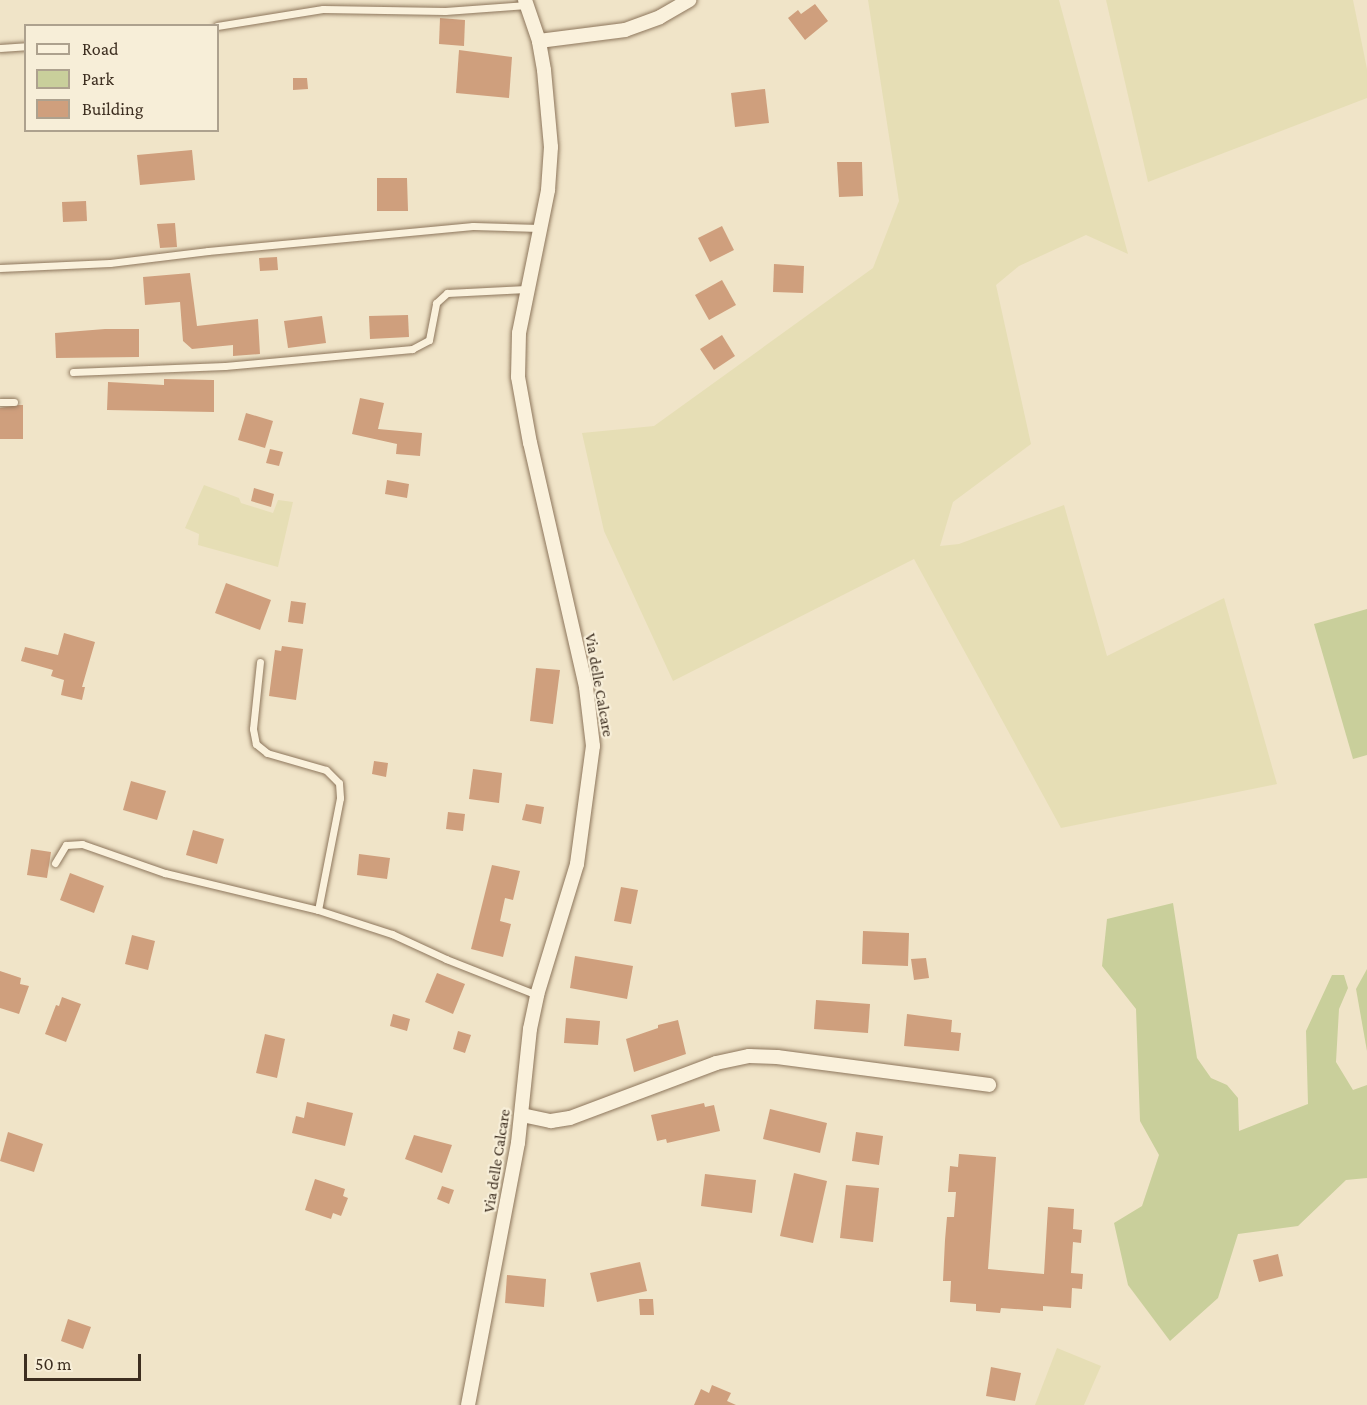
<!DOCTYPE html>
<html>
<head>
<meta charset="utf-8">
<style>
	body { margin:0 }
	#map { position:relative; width:1367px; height:1405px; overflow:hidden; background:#f0e4c8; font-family:"Crimson Pro",serif }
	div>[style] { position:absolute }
	.farmland>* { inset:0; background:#e6deb5 }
	.green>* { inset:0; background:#c9cf9b }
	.building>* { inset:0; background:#cf9f7d }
	.roads { filter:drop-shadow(0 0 2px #8d765c) drop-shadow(0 0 2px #8d765c) }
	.service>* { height:7px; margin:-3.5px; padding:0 3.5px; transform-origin:3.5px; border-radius:3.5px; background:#faf1dc }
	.minor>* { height:14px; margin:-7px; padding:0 7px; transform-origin:7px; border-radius:7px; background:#faf1dc }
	span { translate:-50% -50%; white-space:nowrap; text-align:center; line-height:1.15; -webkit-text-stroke:4.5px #f7eed8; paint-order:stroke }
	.street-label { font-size:16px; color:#3d2e20 }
	.legend { position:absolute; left:24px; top:24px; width:195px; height:108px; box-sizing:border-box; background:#f7eed8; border:2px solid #ada18e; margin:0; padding:8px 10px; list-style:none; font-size:18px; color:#3d2e20 }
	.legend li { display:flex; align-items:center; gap:12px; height:30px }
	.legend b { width:30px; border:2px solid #ada18e }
	.scale { position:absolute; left:24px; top:1354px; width:117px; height:27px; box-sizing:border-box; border:3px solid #3d2e20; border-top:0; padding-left:8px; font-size:18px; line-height:21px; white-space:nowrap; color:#3d2e20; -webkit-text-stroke:4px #f7eed8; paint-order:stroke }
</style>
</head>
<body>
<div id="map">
	<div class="farmland">
		<i style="clip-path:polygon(868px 0,1059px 0,1128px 254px,1086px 235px,1019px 266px,996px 285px,1031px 444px,953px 502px,940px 546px,959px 544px,1064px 505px,1107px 656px,1224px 598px,1277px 784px,1061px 828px,914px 559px,673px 681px,604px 531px,582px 433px,654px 426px,873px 268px,899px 201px)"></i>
		<i style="clip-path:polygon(1106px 0,1353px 0,1367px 69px,1367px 98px,1148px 182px)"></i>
		<i style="clip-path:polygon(204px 485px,239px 498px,241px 503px,273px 513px,278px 500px,293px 502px,278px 567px,198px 545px,199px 534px,185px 528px)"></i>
		<i style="clip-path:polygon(1057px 1348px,1101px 1366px,1084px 1405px,1035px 1405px)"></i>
	</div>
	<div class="green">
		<i style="clip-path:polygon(1367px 609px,1367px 755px,1353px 759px,1314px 624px)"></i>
		<i style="clip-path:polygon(1173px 903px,1197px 1058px,1211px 1078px,1227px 1085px,1238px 1098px,1239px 1131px,1308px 1104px,1306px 1031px,1332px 975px,1344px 975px,1348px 988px,1339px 1009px,1336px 1062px,1353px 1090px,1367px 1085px,1367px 1178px,1346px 1180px,1298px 1226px,1238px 1234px,1218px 1298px,1170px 1341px,1128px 1285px,1114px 1223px,1142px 1206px,1159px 1155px,1140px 1121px,1136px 1009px,1102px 966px,1107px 919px)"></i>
		<i style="clip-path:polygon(1367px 969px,1367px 1051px,1356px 989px)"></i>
	</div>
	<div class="building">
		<i style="clip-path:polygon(815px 4px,828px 21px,805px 40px,788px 18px,798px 10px,801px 14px)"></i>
		<i style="clip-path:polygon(440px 18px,465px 20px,464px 46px,439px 44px)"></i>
		<i style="clip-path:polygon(459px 50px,512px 57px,509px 98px,456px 93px)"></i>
		<i style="clip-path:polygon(293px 78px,307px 78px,308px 89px,293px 90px)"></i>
		<i style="clip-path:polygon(765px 89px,769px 123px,735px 127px,731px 93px)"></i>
		<i style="clip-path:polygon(192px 150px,195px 180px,140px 185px,137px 155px)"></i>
		<i style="clip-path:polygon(837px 162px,862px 162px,863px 196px,839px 197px)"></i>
		<i style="clip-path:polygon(377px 178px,407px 178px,408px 211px,377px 211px)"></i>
		<i style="clip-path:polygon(86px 201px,87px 221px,63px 222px,62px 202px)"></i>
		<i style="clip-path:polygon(175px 223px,177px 247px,160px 248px,157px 224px)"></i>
		<i style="clip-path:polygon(722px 226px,734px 250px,710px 262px,698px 238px)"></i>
		<i style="clip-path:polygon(277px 257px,278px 270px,260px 271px,259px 258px)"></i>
		<i style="clip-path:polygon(774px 264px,804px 266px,803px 293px,773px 292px)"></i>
		<i style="clip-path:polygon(190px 273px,197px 326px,258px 319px,260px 354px,233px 356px,233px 345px,192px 349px,183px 341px,180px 302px,145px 305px,143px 277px)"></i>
		<i style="clip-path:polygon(722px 280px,736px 305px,709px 320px,695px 295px)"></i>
		<i style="clip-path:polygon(408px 315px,409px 337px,370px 339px,369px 316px)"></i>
		<i style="clip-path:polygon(322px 316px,326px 343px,288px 348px,284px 321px)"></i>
		<i style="clip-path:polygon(105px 329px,139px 329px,139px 357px,56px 358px,55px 333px)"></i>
		<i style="clip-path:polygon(722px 335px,735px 356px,714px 370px,700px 349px)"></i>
		<i style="clip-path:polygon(164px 379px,214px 380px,214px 412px,107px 410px,108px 382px,164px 385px)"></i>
		<i style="clip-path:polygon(360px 398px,384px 403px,378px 429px,422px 433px,420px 456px,396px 454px,397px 444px,352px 434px)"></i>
		<i style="clip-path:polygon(19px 405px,23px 405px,23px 439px,0 439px,0 408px)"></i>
		<i style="clip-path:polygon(246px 413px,273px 421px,265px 448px,238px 440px)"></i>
		<i style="clip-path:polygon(270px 449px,283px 452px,279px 466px,266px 463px)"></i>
		<i style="clip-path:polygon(387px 480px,409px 484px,407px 498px,385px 494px)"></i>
		<i style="clip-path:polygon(254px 488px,274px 494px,271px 507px,251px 501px)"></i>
		<i style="clip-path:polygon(226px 583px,271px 600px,260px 630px,215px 613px)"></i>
		<i style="clip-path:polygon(291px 601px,306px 603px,303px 624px,288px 622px)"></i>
		<i style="clip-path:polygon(64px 633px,95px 642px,82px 687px,85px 687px,82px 700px,61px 695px,64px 680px,51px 676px,53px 670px,21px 661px,25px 647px,58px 655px)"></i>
		<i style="clip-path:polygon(282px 646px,303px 649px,296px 700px,269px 696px,275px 650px,281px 651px)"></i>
		<i style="clip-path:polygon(536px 668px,560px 670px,553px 724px,530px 721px)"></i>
		<i style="clip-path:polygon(374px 761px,388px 763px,386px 777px,372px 774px)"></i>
		<i style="clip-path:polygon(473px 769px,502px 773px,499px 803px,469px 799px)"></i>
		<i style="clip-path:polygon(131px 781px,166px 791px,157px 820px,123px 810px)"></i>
		<i style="clip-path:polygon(526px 804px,544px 807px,541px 824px,522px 820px)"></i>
		<i style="clip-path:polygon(448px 812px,465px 814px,463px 831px,446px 829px)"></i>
		<i style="clip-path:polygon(193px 830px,224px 839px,217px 864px,186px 855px)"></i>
		<i style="clip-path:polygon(31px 849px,51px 852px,47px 878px,27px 875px)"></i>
		<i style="clip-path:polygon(359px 854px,390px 858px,387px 879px,357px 875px)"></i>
		<i style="clip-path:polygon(492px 865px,520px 871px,513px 900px,505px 898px,500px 921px,511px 924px,503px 957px,471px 949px)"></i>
		<i style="clip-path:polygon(70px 873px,104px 886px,94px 913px,60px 900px)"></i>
		<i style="clip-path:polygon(621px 887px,638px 890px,631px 924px,614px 921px)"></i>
		<i style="clip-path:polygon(863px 931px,909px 933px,908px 966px,862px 964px)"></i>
		<i style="clip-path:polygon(132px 935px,155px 941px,148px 970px,125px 964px)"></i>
		<i style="clip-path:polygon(575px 956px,633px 966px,627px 999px,570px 988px)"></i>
		<i style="clip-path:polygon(926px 958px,929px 978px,914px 980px,911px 959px)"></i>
		<i style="clip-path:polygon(0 971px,21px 978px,20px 984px,29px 986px,19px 1014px,0 1008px)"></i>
		<i style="clip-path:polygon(437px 973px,465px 984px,453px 1014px,425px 1002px)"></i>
		<i style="clip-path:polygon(62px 997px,81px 1004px,66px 1042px,45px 1034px,56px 1005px,59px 1006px)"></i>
		<i style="clip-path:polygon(816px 1000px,870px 1004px,868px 1033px,814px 1029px)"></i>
		<i style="clip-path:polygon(393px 1014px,410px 1019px,407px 1031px,390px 1026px)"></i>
		<i style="clip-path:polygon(907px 1014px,952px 1020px,951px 1032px,961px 1033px,959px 1051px,904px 1046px)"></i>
		<i style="clip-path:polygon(566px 1018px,600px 1021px,598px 1045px,564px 1043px)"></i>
		<i style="clip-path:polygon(678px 1020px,686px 1054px,634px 1072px,626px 1039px,658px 1028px,658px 1025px)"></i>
		<i style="clip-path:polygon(458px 1031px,471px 1035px,465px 1053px,453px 1049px)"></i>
		<i style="clip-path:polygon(265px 1034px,285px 1039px,277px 1078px,256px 1073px)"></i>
		<i style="clip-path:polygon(307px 1102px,353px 1113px,345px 1146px,292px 1133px,296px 1116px,304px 1118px)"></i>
		<i style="clip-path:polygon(704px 1103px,705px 1107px,714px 1105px,720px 1131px,667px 1143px,666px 1139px,657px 1141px,651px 1115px)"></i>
		<i style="clip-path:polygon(770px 1109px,827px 1123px,820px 1153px,763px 1139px)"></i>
		<i style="clip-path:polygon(8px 1132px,43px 1144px,34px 1172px,0 1161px)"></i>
		<i style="clip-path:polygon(856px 1132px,883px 1136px,879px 1165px,852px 1161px)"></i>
		<i style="clip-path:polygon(414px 1135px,452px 1145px,442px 1173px,405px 1159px)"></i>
		<i style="clip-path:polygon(959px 1154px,996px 1157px,988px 1269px,1044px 1274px,1048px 1207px,1074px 1209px,1073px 1229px,1082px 1230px,1081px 1243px,1073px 1242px,1071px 1273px,1083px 1274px,1082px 1289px,1072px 1288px,1071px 1308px,1043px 1306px,1043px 1311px,1001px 1308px,1000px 1313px,976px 1311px,976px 1304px,950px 1302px,951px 1281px,943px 1281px,945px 1240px,947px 1217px,954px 1217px,956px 1192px,948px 1192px,950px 1166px,958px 1167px)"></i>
		<i style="clip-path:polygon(794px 1173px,827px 1181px,813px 1243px,780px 1236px)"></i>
		<i style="clip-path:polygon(705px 1174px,756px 1180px,752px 1213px,701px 1206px)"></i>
		<i style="clip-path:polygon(315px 1179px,345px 1189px,343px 1196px,348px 1198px,341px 1216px,333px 1213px,331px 1219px,305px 1210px)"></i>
		<i style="clip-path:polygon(846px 1185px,879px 1188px,873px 1242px,840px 1238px)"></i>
		<i style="clip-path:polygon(442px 1186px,454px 1190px,449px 1204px,437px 1199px)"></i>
		<i style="clip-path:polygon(1278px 1254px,1283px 1276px,1259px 1282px,1253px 1260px)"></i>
		<i style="clip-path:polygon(640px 1262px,647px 1291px,597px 1302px,590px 1273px)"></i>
		<i style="clip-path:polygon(507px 1275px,546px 1279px,544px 1307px,505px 1303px)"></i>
		<i style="clip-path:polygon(639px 1299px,653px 1299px,654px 1315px,640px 1315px)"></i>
		<i style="clip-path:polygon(68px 1319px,91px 1327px,83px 1349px,61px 1341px)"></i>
		<i style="clip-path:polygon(991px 1367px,1021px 1373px,1015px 1401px,986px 1396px)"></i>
		<i style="clip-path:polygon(712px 1385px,731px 1393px,727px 1401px,736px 1405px,694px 1405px,701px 1389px,709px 1393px)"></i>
	</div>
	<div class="roads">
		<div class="service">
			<i style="left:217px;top:26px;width:107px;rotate:-9.1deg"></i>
			<i style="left:323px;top:9px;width:122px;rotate:0.9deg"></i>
			<i style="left:445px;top:11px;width:82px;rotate:-4.2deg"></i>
			<i style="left:0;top:48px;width:26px;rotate:-4deg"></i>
			<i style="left:0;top:268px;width:110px;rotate:-2.6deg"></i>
			<i style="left:110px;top:263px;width:99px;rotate:-7deg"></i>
			<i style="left:208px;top:251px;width:266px;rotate:-5.4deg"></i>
			<i style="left:473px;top:226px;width:66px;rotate:1.7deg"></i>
			<i style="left:73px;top:372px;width:152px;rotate:-2.3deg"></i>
			<i style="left:225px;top:366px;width:188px;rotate:-5.2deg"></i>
			<i style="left:412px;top:349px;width:19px;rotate:-28deg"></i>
			<i style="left:429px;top:340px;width:38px;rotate:-79deg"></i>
			<i style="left:436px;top:303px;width:15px;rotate:-42deg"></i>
			<i style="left:447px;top:293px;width:79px;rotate:-2.9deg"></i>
			<i style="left:0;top:402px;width:14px"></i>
			<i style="left:260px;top:662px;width:67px;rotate:96deg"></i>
			<i style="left:253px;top:729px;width:15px;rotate:79deg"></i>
			<i style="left:256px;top:744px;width:14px;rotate:39deg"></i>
			<i style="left:267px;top:753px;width:61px;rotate:16.1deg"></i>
			<i style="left:326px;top:770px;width:18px;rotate:45deg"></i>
			<i style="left:339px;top:783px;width:15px;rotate:86deg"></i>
			<i style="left:340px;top:798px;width:114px;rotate:101.1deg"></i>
			<i style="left:55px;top:863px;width:21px;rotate:-59deg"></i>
			<i style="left:66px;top:845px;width:16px;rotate:-4deg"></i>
			<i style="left:82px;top:844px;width:88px;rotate:19.3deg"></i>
			<i style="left:165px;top:873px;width:157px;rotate:13.6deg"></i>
			<i style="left:318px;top:910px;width:78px;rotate:18deg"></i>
			<i style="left:392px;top:934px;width:60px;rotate:24.8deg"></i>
			<i style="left:446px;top:959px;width:98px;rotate:21.6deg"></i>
		</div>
		<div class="minor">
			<i style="left:539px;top:41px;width:87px;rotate:-7.3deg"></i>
			<i style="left:625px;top:30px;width:37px;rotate:-20deg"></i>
			<i style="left:660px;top:17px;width:34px;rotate:-30deg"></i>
			<i style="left:522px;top:1115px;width:30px;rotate:12deg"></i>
			<i style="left:551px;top:1121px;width:19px;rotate:-9deg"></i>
			<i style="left:570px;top:1118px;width:156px;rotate:-20.6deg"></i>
			<i style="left:716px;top:1063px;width:34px;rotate:-12deg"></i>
			<i style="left:749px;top:1056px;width:28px;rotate:2deg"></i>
			<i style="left:777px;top:1057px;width:214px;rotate:7.5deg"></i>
			<i style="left:468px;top:1405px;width:267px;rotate:-79.2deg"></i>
			<i style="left:518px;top:1143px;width:115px;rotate:-84deg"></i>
			<i style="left:530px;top:1029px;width:35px;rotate:-78deg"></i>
			<i style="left:537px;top:995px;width:137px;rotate:-73deg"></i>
			<i style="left:577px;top:864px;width:119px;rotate:-82.3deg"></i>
			<i style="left:593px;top:746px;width:59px;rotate:-96.8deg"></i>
			<i style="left:586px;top:687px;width:250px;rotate:-102.9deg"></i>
			<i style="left:530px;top:443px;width:67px;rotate:-100.3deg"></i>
			<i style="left:518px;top:377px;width:44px;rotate:-88.7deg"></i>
			<i style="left:519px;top:333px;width:146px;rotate:-78.5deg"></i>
			<i style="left:548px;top:190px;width:43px;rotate:-86deg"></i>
			<i style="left:551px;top:147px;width:77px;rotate:-95.2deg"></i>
			<i style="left:544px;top:70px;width:29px;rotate:-100deg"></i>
			<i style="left:539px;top:41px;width:43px;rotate:-108.9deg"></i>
		</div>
	</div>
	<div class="street-label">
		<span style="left:599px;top:685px;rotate:80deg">Via delle Calcare</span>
		<span style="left:497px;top:1161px;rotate:-81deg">Via delle Calcare</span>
	</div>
	<ul class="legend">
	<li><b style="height:8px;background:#faf1dc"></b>Road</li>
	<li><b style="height:16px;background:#c9cf9b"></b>Park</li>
	<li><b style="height:16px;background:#cf9f7d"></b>Building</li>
	</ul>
	<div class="scale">50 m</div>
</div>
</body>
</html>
